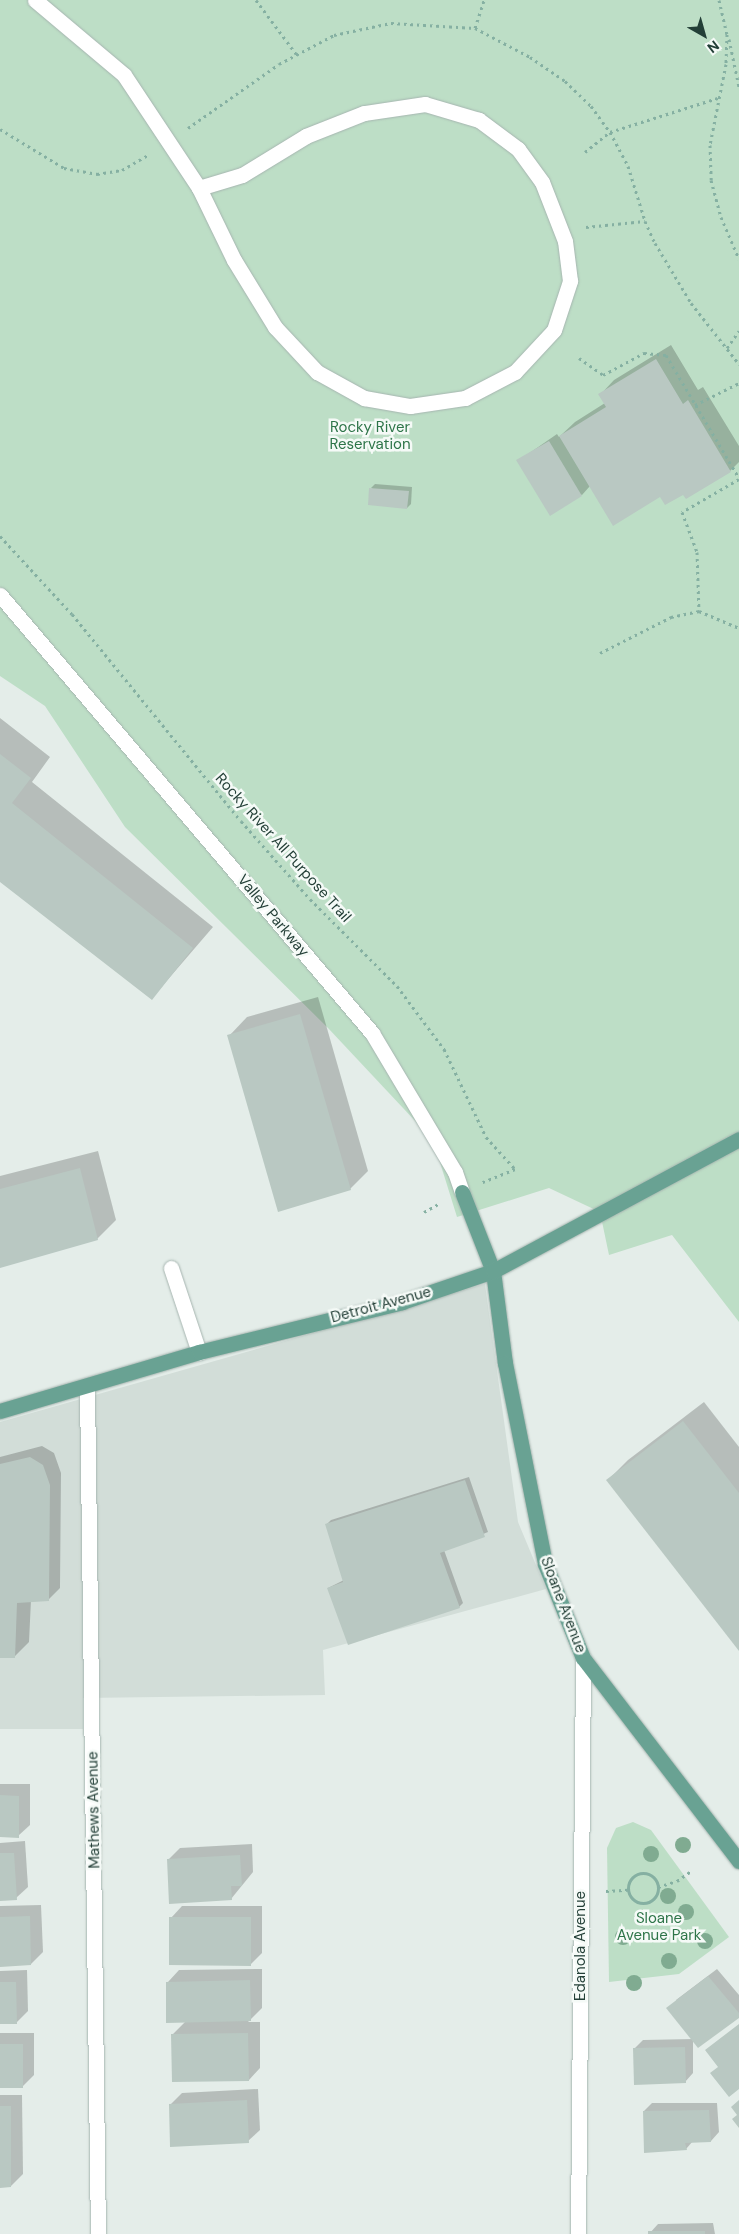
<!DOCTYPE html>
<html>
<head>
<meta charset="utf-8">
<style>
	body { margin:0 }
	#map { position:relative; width:739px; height:2234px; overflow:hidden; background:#e4ede9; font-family:"DM Sans",sans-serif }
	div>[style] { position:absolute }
	.built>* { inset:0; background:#d2ddd8 }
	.green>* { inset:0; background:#bddec6 }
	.shadow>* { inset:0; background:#0003 }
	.building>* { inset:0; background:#b9c8c2 }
	.path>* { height:3px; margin-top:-1.5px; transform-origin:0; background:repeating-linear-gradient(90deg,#85b0a2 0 2.5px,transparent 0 6.5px) }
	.path>.ring { margin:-1.5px; padding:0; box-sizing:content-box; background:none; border:3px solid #85b0a2; border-radius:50% }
	.roads { filter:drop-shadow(0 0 1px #a6b5b0) drop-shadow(0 0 1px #a6b5b0) }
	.minor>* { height:15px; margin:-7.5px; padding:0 7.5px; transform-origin:7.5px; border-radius:7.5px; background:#fff }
	.major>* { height:15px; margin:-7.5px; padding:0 7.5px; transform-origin:7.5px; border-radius:7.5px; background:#69a293 }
	.trees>* { width:16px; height:16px; margin:-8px; border-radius:50%; background:#80ab91 }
	span { translate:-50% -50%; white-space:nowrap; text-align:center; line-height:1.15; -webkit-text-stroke:5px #f5faf7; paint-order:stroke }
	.park-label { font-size:15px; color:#2e7549 }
	.street-label { font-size:15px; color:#233f37 }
	.north { position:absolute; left:679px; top:10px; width:50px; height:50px; -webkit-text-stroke:4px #f5faf7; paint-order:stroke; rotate:142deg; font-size:14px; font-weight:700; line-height:20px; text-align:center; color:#233f37 }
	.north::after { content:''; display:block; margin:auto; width:18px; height:22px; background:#233f37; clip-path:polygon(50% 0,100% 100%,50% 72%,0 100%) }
</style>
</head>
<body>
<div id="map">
	<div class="built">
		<i style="clip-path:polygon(485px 1284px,518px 1522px,546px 1589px,323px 1650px,325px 1695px,83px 1698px,83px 1729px,0 1729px,0 1422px)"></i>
	</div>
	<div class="green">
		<i style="clip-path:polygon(0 0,739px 0,739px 1322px,672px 1235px,609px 1255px,600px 1212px,549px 1188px,457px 1217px,433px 1140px,328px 1028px,125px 827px,45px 706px,0 676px)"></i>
		<i style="clip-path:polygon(633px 1822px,651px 1830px,729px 1937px,679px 1974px,609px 1982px,607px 1848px,616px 1828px)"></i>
	</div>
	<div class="shadow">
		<i style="clip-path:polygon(671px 345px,698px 390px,703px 387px,739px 446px,739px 462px,730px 471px,686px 498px,683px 493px,661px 496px,590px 486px,582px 495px,518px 461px,557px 434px,559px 437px,575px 422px,605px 403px,600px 395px,614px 380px)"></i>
		<i style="clip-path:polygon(375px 484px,412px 487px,411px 504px,407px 508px,371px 488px)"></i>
		<i style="clip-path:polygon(0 718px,50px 757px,32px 782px,213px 927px,152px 998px,0 880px)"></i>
		<i style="clip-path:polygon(318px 997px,368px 1171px,350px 1189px,229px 1036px,247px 1017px)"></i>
		<i style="clip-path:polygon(98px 1151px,116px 1220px,97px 1239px,0 1267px,0 1176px)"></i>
		<i style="clip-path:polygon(704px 1402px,739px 1447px,739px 1649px,608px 1480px,628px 1460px)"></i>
		<i style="clip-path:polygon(42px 1446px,54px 1453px,61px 1473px,60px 1588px,48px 1600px,31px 1600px,29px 1642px,15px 1656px,0 1657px,0 1457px)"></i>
		<i style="clip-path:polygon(469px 1477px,488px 1532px,444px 1550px,463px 1603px,459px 1607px,328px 1588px,344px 1580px,327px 1524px,331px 1520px)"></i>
		<i style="clip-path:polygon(0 1784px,30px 1784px,30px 1825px,18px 1836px,0 1836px)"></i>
		<i style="clip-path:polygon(25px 1841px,28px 1887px,16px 1898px,0 1899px,0 1843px)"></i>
		<i style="clip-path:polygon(252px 1844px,253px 1872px,231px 1899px,168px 1860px,180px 1848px)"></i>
		<i style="clip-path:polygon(41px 1905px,43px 1952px,31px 1964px,0 1965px,0 1906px)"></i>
		<i style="clip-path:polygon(182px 1906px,262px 1906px,262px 1953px,250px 1965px,171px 1918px)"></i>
		<i style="clip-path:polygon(262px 1969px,262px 2008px,248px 2022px,260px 2022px,260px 2068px,249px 2080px,172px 2035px,186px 2021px,168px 1982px,179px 1970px)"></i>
		<i style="clip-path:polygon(717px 1969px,739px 1995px,739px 2016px,693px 2039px,693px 2073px,685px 2082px,635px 2048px,643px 2040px,693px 2039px,676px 2000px)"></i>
		<i style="clip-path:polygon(27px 1970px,28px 2011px,17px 2022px,0 2023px,0 1971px)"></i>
		<i style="clip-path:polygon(0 2033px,34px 2033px,34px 2075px,22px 2087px,0 2087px)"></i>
		<i style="clip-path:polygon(258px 2089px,260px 2130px,248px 2141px,170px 2105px,182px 2093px)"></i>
		<i style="clip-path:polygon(0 2095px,22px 2095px,23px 2174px,11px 2186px,0 2186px)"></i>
		<i style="clip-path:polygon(652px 2103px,717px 2103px,719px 2132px,711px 2141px,693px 2141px,686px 2149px,644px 2111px)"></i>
		<i style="clip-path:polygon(713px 2223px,715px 2234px,649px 2234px,658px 2224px)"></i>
	</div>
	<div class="building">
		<i style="clip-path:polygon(656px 359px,683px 404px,688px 400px,731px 472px,686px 499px,683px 495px,665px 505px,660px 497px,613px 526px,559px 436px,606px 407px,598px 394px)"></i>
		<i style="clip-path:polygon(549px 441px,582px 496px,550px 516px,516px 460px)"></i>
		<i style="clip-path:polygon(369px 488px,409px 491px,407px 509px,368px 505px)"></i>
		<i style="clip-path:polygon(0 754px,31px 778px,12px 803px,193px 948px,152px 1000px,0 882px)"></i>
		<i style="clip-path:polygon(300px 1014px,351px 1190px,278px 1212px,227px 1035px)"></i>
		<i style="clip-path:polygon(80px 1168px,98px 1240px,0 1268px,0 1189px)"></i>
		<i style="clip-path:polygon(683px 1421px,739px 1493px,739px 1651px,606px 1480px)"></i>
		<i style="clip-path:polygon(30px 1457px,43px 1465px,50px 1485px,49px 1601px,17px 1603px,15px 1658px,0 1658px,0 1464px)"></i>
		<i style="clip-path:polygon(465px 1480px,485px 1537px,440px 1553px,460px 1608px,348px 1645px,327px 1588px,343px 1582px,325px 1524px)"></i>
		<i style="clip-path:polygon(0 1795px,19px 1796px,19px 1838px,0 1837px)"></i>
		<i style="clip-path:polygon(0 1853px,14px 1853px,17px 1900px,0 1901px)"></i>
		<i style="clip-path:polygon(240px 1855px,242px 1886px,231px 1886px,232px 1900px,169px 1904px,167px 1859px)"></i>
		<i style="clip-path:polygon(30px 1916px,31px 1965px,0 1967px,0 1917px)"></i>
		<i style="clip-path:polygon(169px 1917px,251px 1917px,251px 1966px,169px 1965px)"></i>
		<i style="clip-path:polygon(708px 1976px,739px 2013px,739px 2018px,698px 2048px,666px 2008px)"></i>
		<i style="clip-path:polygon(250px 1980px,251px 2021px,166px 2023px,166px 1982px)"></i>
		<i style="clip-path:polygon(0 1982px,16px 1982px,17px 2024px,0 2024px)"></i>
		<i style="clip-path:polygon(739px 2024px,739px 2089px,729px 2097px,710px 2073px,718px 2067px,705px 2050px)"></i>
		<i style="clip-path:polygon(248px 2033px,249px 2081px,172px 2082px,171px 2034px)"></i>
		<i style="clip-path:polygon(0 2044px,23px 2044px,23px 2088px,0 2088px)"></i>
		<i style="clip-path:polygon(685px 2047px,686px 2083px,634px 2085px,633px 2048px)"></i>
		<i style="clip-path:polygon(247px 2100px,249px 2143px,170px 2147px,169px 2104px)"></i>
		<i style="clip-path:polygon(739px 2100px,739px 2128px,732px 2119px,737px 2115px,731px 2107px)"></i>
		<i style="clip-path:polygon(0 2106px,11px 2106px,11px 2187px,0 2188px)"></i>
		<i style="clip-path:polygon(709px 2110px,711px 2142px,685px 2143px,687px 2150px,644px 2153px,643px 2111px)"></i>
		<i style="clip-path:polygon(648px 2231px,705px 2231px,705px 2234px,648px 2234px)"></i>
	</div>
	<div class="path">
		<i style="left:256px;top:0;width:69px;rotate:53.3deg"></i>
		<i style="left:719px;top:0;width:35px;rotate:77deg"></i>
		<i style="left:727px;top:34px;width:30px;rotate:92deg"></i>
		<i style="left:726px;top:64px;width:83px;rotate:101.2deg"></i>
		<i style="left:710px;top:145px;width:35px;rotate:88deg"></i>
		<i style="left:711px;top:180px;width:38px;rotate:75deg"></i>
		<i style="left:721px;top:217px;width:46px;rotate:66.8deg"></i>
		<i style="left:475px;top:28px;width:29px;rotate:-72deg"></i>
		<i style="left:729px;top:39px;width:49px;rotate:78.2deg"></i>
		<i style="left:188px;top:128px;width:111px;rotate:-35.1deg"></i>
		<i style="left:279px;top:64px;width:62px;rotate:-27.8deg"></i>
		<i style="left:334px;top:35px;width:58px;rotate:-11.9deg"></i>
		<i style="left:391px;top:23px;width:84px;rotate:3.4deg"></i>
		<i style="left:475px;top:28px;width:62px;rotate:27.8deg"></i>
		<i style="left:530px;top:57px;width:42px;rotate:34.4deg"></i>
		<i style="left:565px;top:81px;width:36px;rotate:44deg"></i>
		<i style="left:591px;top:106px;width:32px;rotate:54deg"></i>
		<i style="left:610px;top:132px;width:38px;rotate:62deg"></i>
		<i style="left:628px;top:166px;width:58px;rotate:72.8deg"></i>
		<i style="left:645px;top:221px;width:24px;rotate:66deg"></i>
		<i style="left:655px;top:243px;width:70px;rotate:59deg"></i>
		<i style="left:691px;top:303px;width:78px;rotate:51.8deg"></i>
		<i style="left:0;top:129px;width:75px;rotate:31.4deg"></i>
		<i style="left:64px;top:168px;width:34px;rotate:10deg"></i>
		<i style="left:97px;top:174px;width:25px;rotate:-9deg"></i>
		<i style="left:122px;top:170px;width:30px;rotate:-30deg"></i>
		<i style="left:585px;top:152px;width:32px;rotate:-39deg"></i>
		<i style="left:610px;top:132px;width:113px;rotate:-17.5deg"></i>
		<i style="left:586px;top:227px;width:59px;rotate:-5.8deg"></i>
		<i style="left:727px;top:348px;width:21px;rotate:-55deg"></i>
		<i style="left:579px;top:358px;width:29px;rotate:35deg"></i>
		<i style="left:603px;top:375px;width:47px;rotate:-28.2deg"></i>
		<i style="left:644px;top:353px;width:22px;rotate:5deg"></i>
		<i style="left:666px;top:355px;width:143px;rotate:59.3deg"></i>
		<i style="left:695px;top:405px;width:49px;rotate:-26.6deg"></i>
		<i style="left:739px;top:479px;width:66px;rotate:149.9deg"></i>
		<i style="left:682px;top:512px;width:43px;rotate:69.4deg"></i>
		<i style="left:697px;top:552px;width:59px;rotate:88.1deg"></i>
		<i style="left:699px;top:611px;width:43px;rotate:23deg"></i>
		<i style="left:0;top:536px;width:106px;rotate:47.3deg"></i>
		<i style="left:72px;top:614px;width:267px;rotate:50.8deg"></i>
		<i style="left:241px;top:821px;width:104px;rotate:48.5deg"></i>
		<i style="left:310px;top:899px;width:123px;rotate:45deg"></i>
		<i style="left:397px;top:986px;width:79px;rotate:53.3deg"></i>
		<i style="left:444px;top:1049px;width:98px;rotate:64.5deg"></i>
		<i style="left:486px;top:1137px;width:43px;rotate:47.8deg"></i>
		<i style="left:515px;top:1169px;width:35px;rotate:158deg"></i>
		<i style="left:600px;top:653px;width:80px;rotate:-26.9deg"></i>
		<i style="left:671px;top:617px;width:29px;rotate:-12deg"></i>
		<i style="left:424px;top:1212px;width:18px;rotate:-29deg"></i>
		<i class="ring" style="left:628px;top:1873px;width:27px;height:27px"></i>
		<i style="left:658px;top:1887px;width:20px;rotate:-18deg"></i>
		<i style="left:677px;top:1881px;width:16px;rotate:-35deg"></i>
		<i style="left:606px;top:1891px;width:22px;rotate:-3deg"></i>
	</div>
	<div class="roads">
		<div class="minor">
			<i style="left:35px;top:0;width:116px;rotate:40.1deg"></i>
			<i style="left:124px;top:75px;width:136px;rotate:56.4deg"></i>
			<i style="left:199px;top:188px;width:80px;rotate:64.1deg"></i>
			<i style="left:234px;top:260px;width:79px;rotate:58.5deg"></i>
			<i style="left:275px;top:327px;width:62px;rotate:47deg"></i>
			<i style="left:317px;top:372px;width:54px;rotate:29deg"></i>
			<i style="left:364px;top:398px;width:47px;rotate:9.9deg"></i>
			<i style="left:410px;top:406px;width:56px;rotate:-8.3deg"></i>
			<i style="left:465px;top:398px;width:56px;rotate:-27.5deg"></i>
			<i style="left:515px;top:372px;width:57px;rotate:-47.1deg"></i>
			<i style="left:554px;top:330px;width:52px;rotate:-71.9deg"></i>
			<i style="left:570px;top:281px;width:40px;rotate:-97.1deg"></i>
			<i style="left:565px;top:241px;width:63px;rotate:-111.3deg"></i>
			<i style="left:542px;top:182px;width:41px;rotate:-126deg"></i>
			<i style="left:518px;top:149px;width:49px;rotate:-143.4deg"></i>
			<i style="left:479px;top:120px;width:56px;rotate:-163.5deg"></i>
			<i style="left:425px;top:104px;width:62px;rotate:171.6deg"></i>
			<i style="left:364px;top:113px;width:62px;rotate:158.4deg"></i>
			<i style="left:306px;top:136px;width:75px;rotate:148.6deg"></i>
			<i style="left:242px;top:175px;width:45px;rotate:163.2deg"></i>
			<i style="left:0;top:595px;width:575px;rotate:49.66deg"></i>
			<i style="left:372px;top:1033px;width:162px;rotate:59.2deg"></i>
			<i style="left:455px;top:1172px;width:21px;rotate:71deg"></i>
			<i style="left:171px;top:1268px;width:89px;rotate:71.6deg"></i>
			<i style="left:87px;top:1386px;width:848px;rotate:89.26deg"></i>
			<i style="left:578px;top:2234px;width:576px;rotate:-89.5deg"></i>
		</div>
		<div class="major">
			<i style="left:462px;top:1192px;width:85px;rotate:68.6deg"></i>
			<i style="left:493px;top:1271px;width:93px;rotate:82.6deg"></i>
			<i style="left:505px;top:1363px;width:205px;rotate:78.7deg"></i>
			<i style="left:545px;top:1564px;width:101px;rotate:68deg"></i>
			<i style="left:583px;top:1658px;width:256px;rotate:52.5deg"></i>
			<i style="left:0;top:1411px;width:208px;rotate:-16.5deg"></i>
			<i style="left:199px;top:1352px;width:209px;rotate:-13.8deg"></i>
			<i style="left:402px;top:1302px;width:96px;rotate:-18.8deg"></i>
			<i style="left:493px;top:1271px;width:279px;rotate:-28.2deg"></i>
		</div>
	</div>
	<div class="trees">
		<i style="left:683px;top:1845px"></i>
		<i style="left:651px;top:1854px"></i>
		<i style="left:668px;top:1896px"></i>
		<i style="left:686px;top:1912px"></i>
		<i style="left:623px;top:1937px"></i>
		<i style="left:705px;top:1941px"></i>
		<i style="left:669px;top:1961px"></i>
		<i style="left:634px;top:1983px"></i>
	</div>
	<div class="park-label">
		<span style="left:370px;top:436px">Rocky River<br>Reservation</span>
		<span style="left:659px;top:1927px">Sloane<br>Avenue Park</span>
	</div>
	<div class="street-label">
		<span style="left:283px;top:848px;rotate:48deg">Rocky River All Purpose Trail</span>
		<span style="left:273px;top:916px;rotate:50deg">Valley Parkway</span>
		<span style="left:381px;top:1305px;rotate:-15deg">Detroit Avenue</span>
		<span style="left:563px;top:1605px;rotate:69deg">Sloane Avenue</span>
		<span style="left:94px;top:1810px;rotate:-91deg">Mathews Avenue</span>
		<span style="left:581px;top:1946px;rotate:-90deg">Edanola Avenue</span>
	</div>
	<div class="north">N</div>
</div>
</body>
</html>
